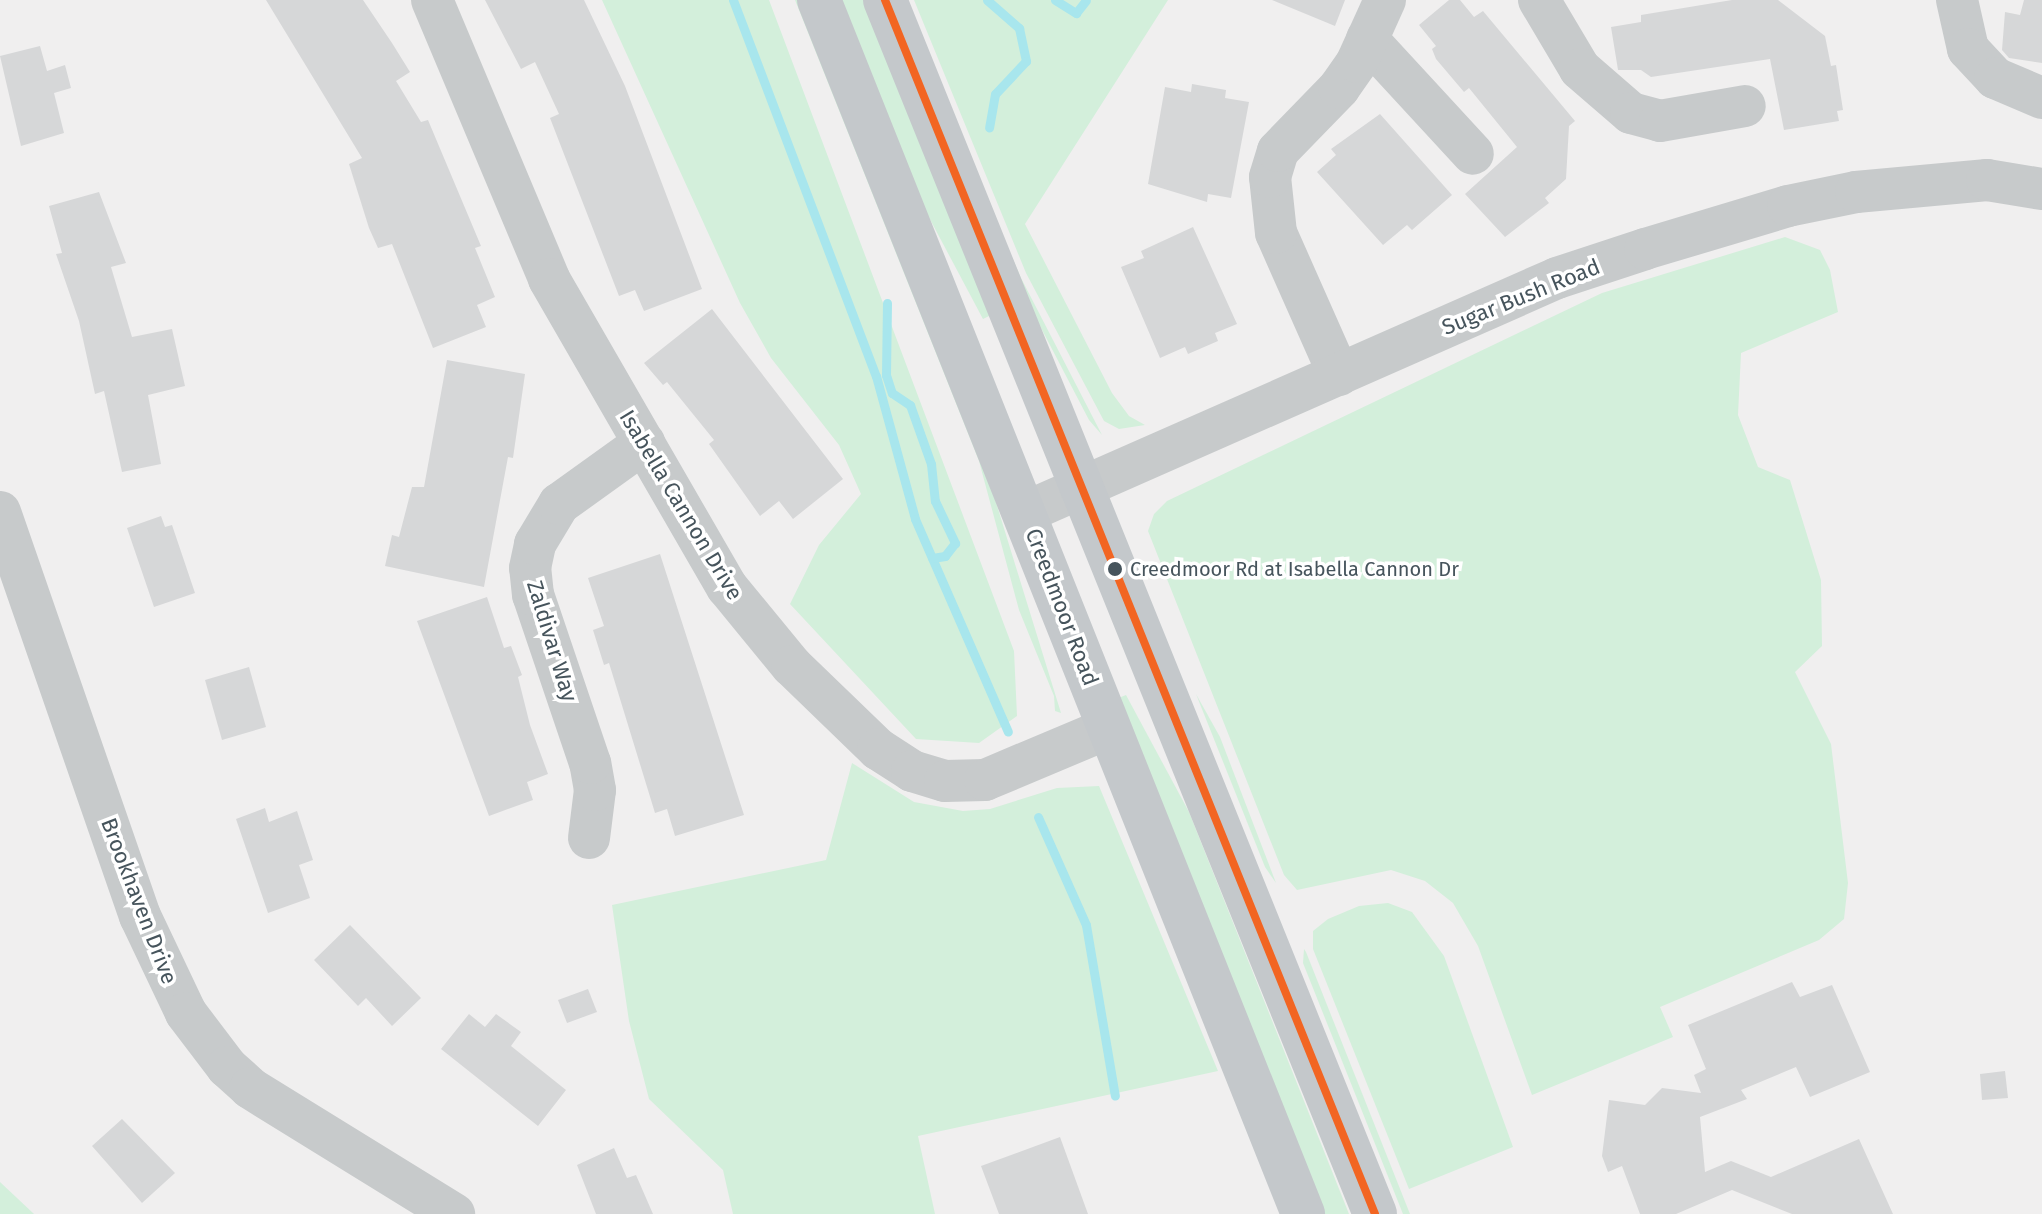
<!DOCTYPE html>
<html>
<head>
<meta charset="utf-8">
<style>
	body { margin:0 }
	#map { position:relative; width:2042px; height:1214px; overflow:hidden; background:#f0efef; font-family:"Fira Sans",sans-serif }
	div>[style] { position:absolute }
	.green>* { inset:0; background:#d3efdb }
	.stream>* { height:9px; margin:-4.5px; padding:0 4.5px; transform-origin:4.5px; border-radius:4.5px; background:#a8e6ed }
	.building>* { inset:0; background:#d6d7d8 }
	.minor>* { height:42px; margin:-21px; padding:0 21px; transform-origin:21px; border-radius:21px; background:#c7cacb }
	.major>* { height:44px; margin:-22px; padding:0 22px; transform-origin:22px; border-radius:22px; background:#c4c8cb }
	.bus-1>* { height:8px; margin:-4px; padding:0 4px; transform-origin:4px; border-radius:4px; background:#f26522 }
	.dots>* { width:22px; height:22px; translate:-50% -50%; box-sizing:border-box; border:4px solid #fff; border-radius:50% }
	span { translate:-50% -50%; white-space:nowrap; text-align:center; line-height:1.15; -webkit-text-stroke:7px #fff; paint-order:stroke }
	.bus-label { font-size:20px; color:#46545c }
	.left { translate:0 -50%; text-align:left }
	.street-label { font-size:22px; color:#46545c }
</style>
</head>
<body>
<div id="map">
	<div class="green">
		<i style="clip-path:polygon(602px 0,769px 0,1014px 651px,1017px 716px,979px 743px,916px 739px,790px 604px,819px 545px,861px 494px,839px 445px,771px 358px,740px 303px)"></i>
		<i style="clip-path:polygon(795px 0,800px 0,982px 457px,1061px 713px,1055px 711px,1054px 696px,1019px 610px,979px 461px)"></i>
		<i style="clip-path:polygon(838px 0,868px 0,993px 314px,983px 319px,916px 193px)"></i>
		<i style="clip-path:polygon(914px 0,1168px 0,1025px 224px,1112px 393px,1129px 416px,1145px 425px,1119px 429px,1104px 421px,1026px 273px)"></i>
		<i style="clip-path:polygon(1785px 237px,1820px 250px,1830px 270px,1838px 312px,1741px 353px,1738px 415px,1758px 467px,1790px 480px,1821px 580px,1822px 646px,1795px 672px,1831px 744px,1848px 883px,1844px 919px,1819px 940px,1660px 1007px,1673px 1037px,1532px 1095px,1478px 946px,1453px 903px,1425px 881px,1391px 870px,1297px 890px,1284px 875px,1148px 531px,1154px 514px,1167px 501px,1602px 293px)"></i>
		<i style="clip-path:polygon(1012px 257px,1021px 278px,1102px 435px,1089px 420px,1015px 278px)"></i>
		<i style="clip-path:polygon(1196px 694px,1220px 737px,1276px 883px,1265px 867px)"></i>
		<i style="clip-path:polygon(1126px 695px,1189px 812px,1349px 1214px,1325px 1214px,1313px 1192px,1116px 699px)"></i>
		<i style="clip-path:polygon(852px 763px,914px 802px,963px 811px,990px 809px,1057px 788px,1099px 786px,1218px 1071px,918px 1136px,935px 1214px,733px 1214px,723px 1170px,649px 1099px,629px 1021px,612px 905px,826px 860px)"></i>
		<i style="clip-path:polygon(1388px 903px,1412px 912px,1444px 956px,1513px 1147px,1409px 1189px,1313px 949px,1313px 931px,1328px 919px,1359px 906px)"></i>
		<i style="clip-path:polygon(1304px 949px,1306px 952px,1410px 1214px,1403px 1214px,1303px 963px)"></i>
		<i style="clip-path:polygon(0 1182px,34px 1214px,0 1214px)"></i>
	</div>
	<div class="stream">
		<i style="left:733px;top:0;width:402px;rotate:69.2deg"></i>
		<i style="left:876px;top:376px;width:148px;rotate:74.7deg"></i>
		<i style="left:915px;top:519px;width:232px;rotate:66.4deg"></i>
		<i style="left:987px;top:0;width:43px;rotate:41.2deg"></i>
		<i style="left:1019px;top:28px;width:34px;rotate:78deg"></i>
		<i style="left:1026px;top:61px;width:45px;rotate:133.2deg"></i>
		<i style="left:995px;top:94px;width:34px;rotate:100deg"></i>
		<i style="left:1055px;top:0;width:25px;rotate:32deg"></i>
		<i style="left:1076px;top:13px;width:16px;rotate:-52deg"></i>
		<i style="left:887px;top:303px;width:72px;rotate:90.8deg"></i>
		<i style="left:886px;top:375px;width:19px;rotate:72deg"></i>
		<i style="left:892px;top:393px;width:22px;rotate:34deg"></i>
		<i style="left:910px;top:405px;width:63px;rotate:70.4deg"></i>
		<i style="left:931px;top:464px;width:37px;rotate:84deg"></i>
		<i style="left:935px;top:501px;width:47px;rotate:64.5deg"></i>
		<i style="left:955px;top:543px;width:16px;rotate:128deg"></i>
		<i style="left:945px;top:556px;width:13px;rotate:171deg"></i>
		<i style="left:1038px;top:817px;width:118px;rotate:66deg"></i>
		<i style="left:1086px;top:925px;width:173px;rotate:80.4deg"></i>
	</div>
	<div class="building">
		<i style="clip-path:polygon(266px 0,363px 0,392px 43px,410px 72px,396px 81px,421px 122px,428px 120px,481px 246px,475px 248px,495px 297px,477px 305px,486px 327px,433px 348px,392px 244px,378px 248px,369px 228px,349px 164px,362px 158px)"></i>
		<i style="clip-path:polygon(485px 0,584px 0,625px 86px,702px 289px,644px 311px,635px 290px,619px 296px,550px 118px,559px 114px,535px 62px,521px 69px)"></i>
		<i style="clip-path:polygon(1272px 0,1345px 0,1335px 26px)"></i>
		<i style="clip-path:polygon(1449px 0,1460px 0,1474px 17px,1483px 11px,1575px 121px,1569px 126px,1566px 179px,1545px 198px,1549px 203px,1505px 237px,1465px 194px,1517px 147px,1469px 88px,1464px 92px,1436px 59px,1432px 49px,1436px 46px,1419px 25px)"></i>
		<i style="clip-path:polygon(1732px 0,1778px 0,1825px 36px,1831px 66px,1836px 65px,1843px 110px,1837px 111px,1839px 121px,1784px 130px,1770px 59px,1651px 77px,1641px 70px,1618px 70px,1611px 27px,1641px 22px,1641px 15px)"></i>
		<i style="clip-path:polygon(2024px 0,2042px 0,2042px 63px,2009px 58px,2002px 50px,2005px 12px,2020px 15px)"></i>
		<i style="clip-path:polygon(40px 46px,47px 71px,65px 65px,71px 88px,54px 93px,64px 133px,21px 146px,0 56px)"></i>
		<i style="clip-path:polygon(1192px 84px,1226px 90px,1225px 98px,1249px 102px,1231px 198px,1208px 194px,1207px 202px,1148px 184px,1165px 87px,1191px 92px)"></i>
		<i style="clip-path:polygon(1380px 114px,1452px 195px,1412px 230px,1407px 225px,1383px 245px,1317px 172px,1336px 155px,1331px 149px)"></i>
		<i style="clip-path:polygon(99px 192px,126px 263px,111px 267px,132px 337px,172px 329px,185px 386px,148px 395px,161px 464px,122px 472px,104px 391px,95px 394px,79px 321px,56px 254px,62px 253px,49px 206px)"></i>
		<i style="clip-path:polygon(1193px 227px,1237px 324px,1215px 333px,1218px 341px,1188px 354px,1185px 347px,1160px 358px,1121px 267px,1144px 258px,1141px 251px)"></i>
		<i style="clip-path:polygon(712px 309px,843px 479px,793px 519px,779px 501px,760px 516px,709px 444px,714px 440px,667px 382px,663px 385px,644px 363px)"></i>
		<i style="clip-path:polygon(447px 360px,525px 374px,513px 458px,508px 457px,484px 587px,385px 566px,392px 535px,399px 537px,412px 487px,424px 487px)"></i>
		<i style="clip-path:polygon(161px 516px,165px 527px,172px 525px,195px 593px,154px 607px,127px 528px)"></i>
		<i style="clip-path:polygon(660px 554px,744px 815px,675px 836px,667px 809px,655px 813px,609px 663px,604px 665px,593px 630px,604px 626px,588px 578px)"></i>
		<i style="clip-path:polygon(487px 597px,504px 648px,511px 646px,522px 675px,518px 677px,530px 725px,548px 774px,527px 782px,533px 800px,489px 816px,417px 621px)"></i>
		<i style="clip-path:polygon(249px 667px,266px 727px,222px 740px,205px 680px)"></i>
		<i style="clip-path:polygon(265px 808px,269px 822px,297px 811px,313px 860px,299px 865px,310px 898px,268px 913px,236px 819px)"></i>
		<i style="clip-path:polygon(350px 925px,421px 998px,392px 1026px,366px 998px,358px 1006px,314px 960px)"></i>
		<i style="clip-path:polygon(1792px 982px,1800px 997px,1832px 985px,1870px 1072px,1810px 1097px,1796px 1067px,1741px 1090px,1747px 1099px,1700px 1117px,1705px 1172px,1731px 1161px,1771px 1177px,1859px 1139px,1893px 1214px,1792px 1214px,1732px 1190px,1676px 1214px,1640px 1214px,1622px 1166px,1608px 1172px,1602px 1156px,1609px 1100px,1645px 1105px,1662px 1088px,1701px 1093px,1694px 1075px,1706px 1069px,1688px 1025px)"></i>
		<i style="clip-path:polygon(588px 989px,597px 1012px,567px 1023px,558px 1000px)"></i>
		<i style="clip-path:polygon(469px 1014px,485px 1027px,496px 1014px,521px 1032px,511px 1046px,566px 1090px,538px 1126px,441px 1049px)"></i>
		<i style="clip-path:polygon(2005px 1071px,2008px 1098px,1982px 1100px,1980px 1074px)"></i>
		<i style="clip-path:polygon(122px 1119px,175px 1173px,142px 1203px,92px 1146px)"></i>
		<i style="clip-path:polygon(1060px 1137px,1088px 1214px,999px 1214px,981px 1166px)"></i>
		<i style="clip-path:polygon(614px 1148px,627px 1178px,636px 1175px,653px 1214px,596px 1214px,577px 1165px)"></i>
	</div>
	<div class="minor">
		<i style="left:432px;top:0;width:303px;rotate:67.2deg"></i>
		<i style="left:549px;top:279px;width:356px;rotate:60deg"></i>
		<i style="left:727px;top:587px;width:102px;rotate:50.6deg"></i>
		<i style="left:792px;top:666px;width:120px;rotate:44deg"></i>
		<i style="left:878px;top:749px;width:40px;rotate:32.9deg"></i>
		<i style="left:912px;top:771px;width:34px;rotate:17deg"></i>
		<i style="left:945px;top:781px;width:40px;rotate:-1.4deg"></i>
		<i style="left:985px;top:780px;width:134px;rotate:-22.8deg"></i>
		<i style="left:1539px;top:0;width:80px;rotate:59.3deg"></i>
		<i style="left:1580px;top:69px;width:67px;rotate:40.8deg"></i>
		<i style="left:1631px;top:113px;width:30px;rotate:15deg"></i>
		<i style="left:1660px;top:121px;width:86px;rotate:-10deg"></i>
		<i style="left:1957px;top:0;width:50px;rotate:77.3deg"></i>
		<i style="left:1968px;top:49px;width:40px;rotate:47deg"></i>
		<i style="left:1995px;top:78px;width:51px;rotate:23.1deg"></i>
		<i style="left:1367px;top:39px;width:156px;rotate:47.3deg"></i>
		<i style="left:1339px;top:375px;width:155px;rotate:-113.9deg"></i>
		<i style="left:1276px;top:233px;width:56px;rotate:-96.1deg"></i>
		<i style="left:1270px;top:177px;width:27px;rotate:-73deg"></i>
		<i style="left:1278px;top:151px;width:88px;rotate:-45.9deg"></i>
		<i style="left:1339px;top:88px;width:32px;rotate:-55deg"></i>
		<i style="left:1357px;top:62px;width:68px;rotate:-65.7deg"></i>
		<i style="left:0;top:512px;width:428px;rotate:70.9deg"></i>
		<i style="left:140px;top:916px;width:107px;rotate:64.6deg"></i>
		<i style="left:186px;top:1013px;width:68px;rotate:52.8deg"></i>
		<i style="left:227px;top:1067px;width:31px;rotate:42deg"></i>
		<i style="left:250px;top:1088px;width:240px;rotate:31.7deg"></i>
		<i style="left:1026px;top:512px;width:580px;rotate:-23.78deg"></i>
		<i style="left:1557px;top:278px;width:93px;rotate:-18.2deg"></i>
		<i style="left:1645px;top:249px;width:149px;rotate:-16.7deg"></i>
		<i style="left:1788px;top:206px;width:69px;rotate:-11.6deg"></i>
		<i style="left:1856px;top:192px;width:132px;rotate:-5.2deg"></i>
		<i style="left:1987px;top:180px;width:56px;rotate:9.3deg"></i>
		<i style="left:589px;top:838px;width:48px;rotate:-82.9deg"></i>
		<i style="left:595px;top:790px;width:27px;rotate:-100deg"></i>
		<i style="left:590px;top:763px;width:177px;rotate:-108.7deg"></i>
		<i style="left:533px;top:595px;width:27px;rotate:-96deg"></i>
		<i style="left:530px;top:568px;width:25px;rotate:-78deg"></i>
		<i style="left:535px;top:544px;width:47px;rotate:-59deg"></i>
		<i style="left:559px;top:504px;width:105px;rotate:-35.7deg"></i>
	</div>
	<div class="major">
		<i style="left:819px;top:0;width:1307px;rotate:68.26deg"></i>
		<i style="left:885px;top:0;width:1309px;rotate:68.02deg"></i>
	</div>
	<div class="bus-1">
		<i style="left:885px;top:0;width:1309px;rotate:68.02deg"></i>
	</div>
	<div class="dots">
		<i style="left:1115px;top:569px;background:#46545c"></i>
	</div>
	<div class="bus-label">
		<span class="left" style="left:1130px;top:569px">Creedmoor Rd at Isabella Cannon Dr</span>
	</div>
	<div class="street-label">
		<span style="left:1521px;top:297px;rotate:-22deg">Sugar Bush Road</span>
		<span style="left:681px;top:505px;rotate:59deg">Isabella Cannon Drive</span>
		<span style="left:1062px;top:607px;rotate:69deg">Creedmoor Road</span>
		<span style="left:552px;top:641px;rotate:73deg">Zaldivar Way</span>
		<span style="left:139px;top:901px;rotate:69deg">Brookhaven Drive</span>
	</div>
</div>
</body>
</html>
